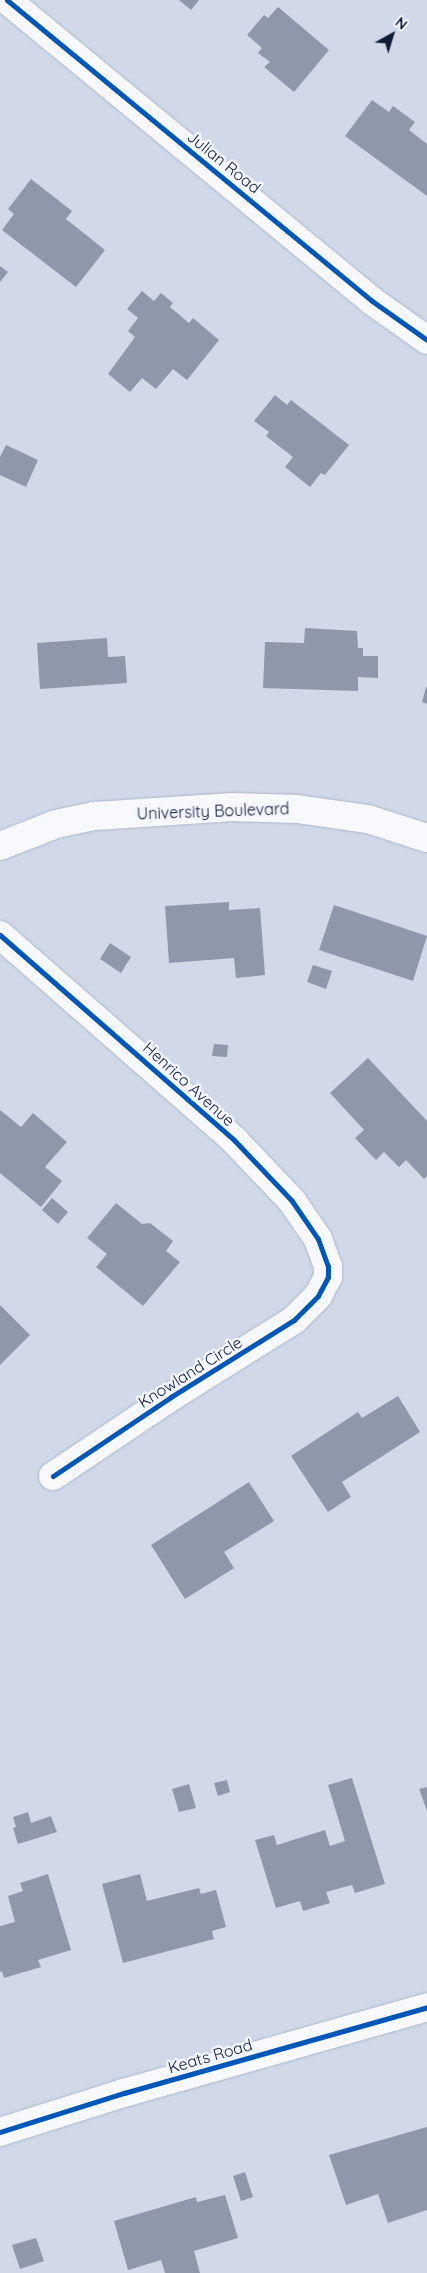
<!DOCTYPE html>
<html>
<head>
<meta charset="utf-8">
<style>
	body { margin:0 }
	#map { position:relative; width:427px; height:2273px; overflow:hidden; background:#d1d9e8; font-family:Quicksand,sans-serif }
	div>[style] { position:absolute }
	.building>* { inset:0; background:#8f98aa }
	.roads { filter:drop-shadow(0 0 1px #acb7cb) drop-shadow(0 0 1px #acb7cb) }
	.minor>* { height:28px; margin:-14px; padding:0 14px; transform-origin:14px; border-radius:14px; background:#f8f9fc }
	.cycleway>* { height:5px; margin:-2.5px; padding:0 2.5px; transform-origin:2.5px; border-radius:2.5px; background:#0057b8 }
	span { translate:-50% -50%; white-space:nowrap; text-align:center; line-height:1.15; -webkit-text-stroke:5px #f3f6fe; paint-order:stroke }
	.street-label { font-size:16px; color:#101c36 }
	.north { position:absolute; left:367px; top:10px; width:50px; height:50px; -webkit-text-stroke:4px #f3f6fe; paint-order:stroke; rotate:39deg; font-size:14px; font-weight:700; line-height:20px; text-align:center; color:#101c36 }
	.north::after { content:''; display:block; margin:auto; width:18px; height:22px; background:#101c36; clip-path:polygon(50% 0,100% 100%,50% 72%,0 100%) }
</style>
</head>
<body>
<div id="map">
	<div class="building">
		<i style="clip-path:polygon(179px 0,199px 0,191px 10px)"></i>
		<i style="clip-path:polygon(278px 7px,329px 50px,294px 92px,264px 67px,270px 62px,258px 53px,262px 48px,247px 35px,264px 15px,268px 18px)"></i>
		<i style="clip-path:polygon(372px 100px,389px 112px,393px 106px,415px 122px,409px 130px,427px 144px,427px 196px,345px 136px)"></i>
		<i style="clip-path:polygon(31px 179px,72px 211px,66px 219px,105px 250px,76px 287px,2px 230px,14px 214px,8px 209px)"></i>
		<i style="clip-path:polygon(0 266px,8px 272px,0 282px)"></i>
		<i style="clip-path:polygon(142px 291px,154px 301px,161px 293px,173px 303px,170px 307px,189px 323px,193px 318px,219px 340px,187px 380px,173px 369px,156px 389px,142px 378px,130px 392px,108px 374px,135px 337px,128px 331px,138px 318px,127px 309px)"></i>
		<i style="clip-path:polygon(275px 395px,287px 405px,291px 400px,349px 445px,325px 475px,321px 473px,310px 487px,285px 467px,293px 457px,266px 436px,269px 432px,254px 421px)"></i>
		<i style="clip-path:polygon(6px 445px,38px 460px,26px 487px,0 475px,0 457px)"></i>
		<i style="clip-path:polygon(305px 628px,357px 631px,358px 648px,363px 648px,363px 656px,378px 656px,378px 678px,358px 677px,358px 691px,263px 688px,265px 642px,304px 643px)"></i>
		<i style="clip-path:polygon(107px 638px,108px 657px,125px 656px,127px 683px,40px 689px,37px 643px)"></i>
		<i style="clip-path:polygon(426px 687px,427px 687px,427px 704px,422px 702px)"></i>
		<i style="clip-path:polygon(229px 902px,229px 910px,260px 908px,265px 975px,236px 978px,234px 958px,169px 963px,165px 906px)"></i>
		<i style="clip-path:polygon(334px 905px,427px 936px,413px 981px,319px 950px)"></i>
		<i style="clip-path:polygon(110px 943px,131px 957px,121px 973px,100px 959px)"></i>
		<i style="clip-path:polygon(313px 965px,332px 971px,326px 989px,307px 982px)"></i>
		<i style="clip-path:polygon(214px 1044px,228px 1045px,227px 1057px,212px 1056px)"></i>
		<i style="clip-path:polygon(368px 1058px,427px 1121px,427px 1176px,424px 1179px,406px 1160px,399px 1167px,384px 1152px,376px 1160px,355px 1138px,364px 1130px,330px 1093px)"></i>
		<i style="clip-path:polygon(0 1110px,21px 1127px,33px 1113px,67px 1142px,45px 1167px,62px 1181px,41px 1207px,0 1173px)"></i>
		<i style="clip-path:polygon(52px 1198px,68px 1212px,58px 1224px,42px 1210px)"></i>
		<i style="clip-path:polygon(116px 1203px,142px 1224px,150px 1223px,173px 1241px,166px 1251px,180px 1262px,143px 1306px,96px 1267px,107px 1254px,87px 1238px)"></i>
		<i style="clip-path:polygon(0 1305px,30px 1335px,0 1365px)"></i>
		<i style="clip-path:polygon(398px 1396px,420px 1432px,342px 1482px,351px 1497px,328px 1512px,291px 1456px,358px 1412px,362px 1418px)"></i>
		<i style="clip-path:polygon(249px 1482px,274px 1521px,224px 1552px,234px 1568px,185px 1599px,151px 1545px)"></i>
		<i style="clip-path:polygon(352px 1778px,385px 1884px,355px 1893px,352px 1885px,326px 1892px,330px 1903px,303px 1911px,300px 1901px,276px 1908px,255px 1840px,274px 1835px,277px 1845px,325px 1830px,330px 1846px,345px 1841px,328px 1785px)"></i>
		<i style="clip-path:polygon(227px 1780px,230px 1792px,218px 1796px,214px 1783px)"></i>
		<i style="clip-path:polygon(189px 1784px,196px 1808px,179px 1812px,172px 1789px)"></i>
		<i style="clip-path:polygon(427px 1787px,427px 1811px,419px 1789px)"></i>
		<i style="clip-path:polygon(28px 1812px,31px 1823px,51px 1816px,57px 1832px,18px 1844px,13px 1828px,16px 1827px,13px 1817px)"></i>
		<i style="clip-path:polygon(48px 1874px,71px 1950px,38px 1960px,41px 1967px,4px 1978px,2px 1971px,0 1972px,0 1926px,15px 1922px,8px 1896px,23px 1891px,20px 1883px)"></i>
		<i style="clip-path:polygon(140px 1874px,147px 1901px,199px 1888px,201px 1894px,216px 1890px,226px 1927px,212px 1931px,214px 1939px,123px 1963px,102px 1884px)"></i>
		<i style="clip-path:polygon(427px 2127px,427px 2210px,388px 2223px,378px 2194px,346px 2205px,329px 2155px)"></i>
		<i style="clip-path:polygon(245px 2172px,253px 2197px,241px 2201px,233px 2176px)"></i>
		<i style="clip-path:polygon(225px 2195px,238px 2238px,194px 2251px,200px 2273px,165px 2273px,161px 2260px,128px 2270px,114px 2221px,196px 2197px,197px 2202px)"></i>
		<i style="clip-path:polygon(36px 2238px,44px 2261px,20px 2269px,12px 2245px)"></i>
	</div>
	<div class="roads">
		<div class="minor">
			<i style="left:7px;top:0;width:473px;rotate:39.5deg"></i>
			<i style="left:372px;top:301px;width:67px;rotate:35.3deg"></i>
			<i style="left:0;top:846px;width:60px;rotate:-21.4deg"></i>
			<i style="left:56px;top:824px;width:40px;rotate:-12deg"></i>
			<i style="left:95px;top:816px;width:138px;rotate:-3.7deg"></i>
			<i style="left:233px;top:807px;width:64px;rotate:1.8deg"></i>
			<i style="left:297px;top:809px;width:72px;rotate:8deg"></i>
			<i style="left:368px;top:819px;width:62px;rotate:17.9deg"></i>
			<i style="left:0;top:935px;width:311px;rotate:41.2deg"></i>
			<i style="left:234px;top:1140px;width:84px;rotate:46.4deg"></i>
			<i style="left:292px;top:1201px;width:46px;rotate:55.6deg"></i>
			<i style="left:318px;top:1239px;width:29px;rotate:70deg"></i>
			<i style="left:328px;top:1266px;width:11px;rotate:90deg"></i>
			<i style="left:328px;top:1277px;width:21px;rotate:118deg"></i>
			<i style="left:318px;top:1296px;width:34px;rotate:135deg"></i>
			<i style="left:294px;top:1320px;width:145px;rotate:148deg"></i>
			<i style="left:171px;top:1397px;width:142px;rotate:146.2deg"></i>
			<i style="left:0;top:2132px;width:130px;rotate:-17.5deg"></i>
			<i style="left:124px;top:2093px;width:315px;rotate:-15.8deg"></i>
		</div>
	</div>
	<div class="cycleway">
		<i style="left:7px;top:0;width:473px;rotate:39.5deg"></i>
		<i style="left:372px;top:301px;width:67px;rotate:35.3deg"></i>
		<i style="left:0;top:935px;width:311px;rotate:41.2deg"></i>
		<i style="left:234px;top:1140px;width:84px;rotate:46.4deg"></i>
		<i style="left:292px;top:1201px;width:46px;rotate:55.6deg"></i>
		<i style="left:318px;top:1239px;width:29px;rotate:70deg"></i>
		<i style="left:328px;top:1266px;width:11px;rotate:90deg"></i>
		<i style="left:328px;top:1277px;width:21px;rotate:118deg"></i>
		<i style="left:318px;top:1296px;width:34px;rotate:135deg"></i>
		<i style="left:294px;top:1320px;width:145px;rotate:148deg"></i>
		<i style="left:171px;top:1397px;width:142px;rotate:146.2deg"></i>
		<i style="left:0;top:2132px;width:130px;rotate:-17.5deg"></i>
		<i style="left:124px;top:2093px;width:315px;rotate:-15.8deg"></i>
	</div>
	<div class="street-label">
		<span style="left:224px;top:162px;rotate:39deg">Julian Road</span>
		<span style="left:213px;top:811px;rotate:-2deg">University Boulevard</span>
		<span style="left:189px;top:1084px;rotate:42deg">Henrico Avenue</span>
		<span style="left:190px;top:1372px;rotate:-32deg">Knowland Circle</span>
		<span style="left:210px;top:2056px;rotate:-16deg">Keats Road</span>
	</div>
	<div class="north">N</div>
</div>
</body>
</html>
